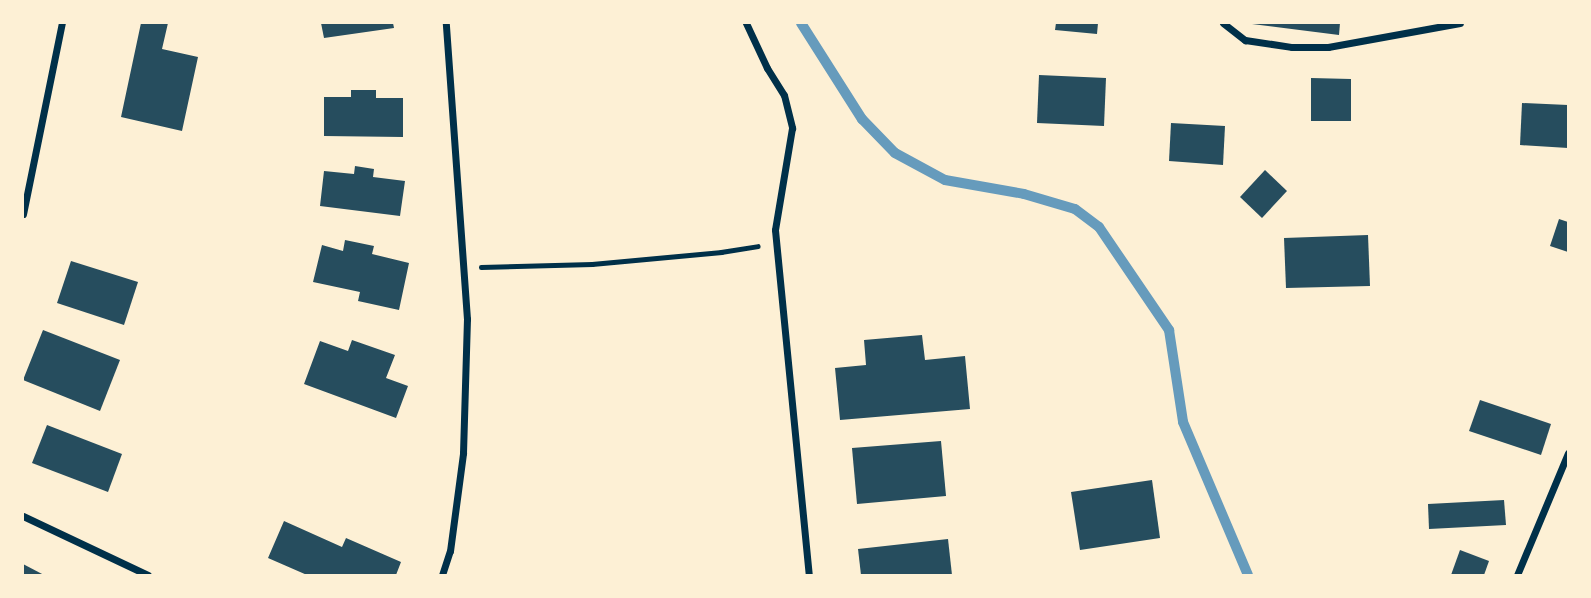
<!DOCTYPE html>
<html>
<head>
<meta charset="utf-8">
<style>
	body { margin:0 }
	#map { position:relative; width:1591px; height:598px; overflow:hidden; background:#fdf0d5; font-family:Ubuntu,sans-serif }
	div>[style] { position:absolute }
	.stream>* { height:10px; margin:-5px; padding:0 5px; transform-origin:5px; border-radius:5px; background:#669bbc }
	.building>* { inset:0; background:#264d5e }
	.path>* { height:4.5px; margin:-2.25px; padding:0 2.25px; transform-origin:2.25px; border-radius:2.25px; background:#003049 }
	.minor>* { height:7px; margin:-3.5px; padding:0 3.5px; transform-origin:3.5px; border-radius:3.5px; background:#003049 }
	span { translate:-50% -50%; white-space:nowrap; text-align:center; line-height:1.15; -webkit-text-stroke:5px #fdf0d5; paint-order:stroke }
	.frame { position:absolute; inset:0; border:24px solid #fdf0d5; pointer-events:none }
</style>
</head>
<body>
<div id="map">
	<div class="stream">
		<i style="left:801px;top:23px;width:114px;rotate:57.6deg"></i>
		<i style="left:862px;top:119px;width:47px;rotate:45.9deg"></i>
		<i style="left:895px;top:153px;width:57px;rotate:28.4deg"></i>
		<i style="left:945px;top:180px;width:80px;rotate:10deg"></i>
		<i style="left:1024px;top:194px;width:53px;rotate:16.4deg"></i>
		<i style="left:1075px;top:209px;width:30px;rotate:37deg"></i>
		<i style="left:1099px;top:227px;width:125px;rotate:55.8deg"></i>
		<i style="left:1169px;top:330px;width:93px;rotate:81.3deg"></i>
		<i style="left:1183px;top:422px;width:166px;rotate:67deg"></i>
	</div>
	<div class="building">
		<i style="clip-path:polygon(141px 23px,168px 23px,162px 49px,198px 57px,182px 131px,121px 117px)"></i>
		<i style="clip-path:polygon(321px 23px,393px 23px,394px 28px,324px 38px)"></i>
		<i style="clip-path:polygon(1056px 23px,1098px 23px,1097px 34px,1055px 30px)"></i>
		<i style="clip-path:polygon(1244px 23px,1340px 23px,1339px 35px)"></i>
		<i style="clip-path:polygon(1039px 75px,1106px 78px,1104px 126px,1037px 123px)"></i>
		<i style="clip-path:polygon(1311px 78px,1351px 79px,1351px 121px,1311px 121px)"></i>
		<i style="clip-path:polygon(351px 90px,376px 90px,376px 98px,403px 98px,403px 137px,324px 136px,324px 97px,351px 97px)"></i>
		<i style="clip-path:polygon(1522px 103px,1568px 105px,1568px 148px,1520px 145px)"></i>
		<i style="clip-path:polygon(1171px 123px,1225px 126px,1223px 165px,1169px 161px)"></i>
		<i style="clip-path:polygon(355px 166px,374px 169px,373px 177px,405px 181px,400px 216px,320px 206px,324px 171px,354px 174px)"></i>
		<i style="clip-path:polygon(1265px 170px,1287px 191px,1262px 218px,1240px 197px)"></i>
		<i style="clip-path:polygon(1559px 219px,1568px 222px,1568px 252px,1550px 246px)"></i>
		<i style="clip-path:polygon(1368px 235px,1370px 286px,1286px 288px,1284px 238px)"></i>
		<i style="clip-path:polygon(345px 240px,374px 246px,372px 254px,409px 263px,399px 310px,358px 301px,360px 292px,313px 282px,322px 245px,343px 251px)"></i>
		<i style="clip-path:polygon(71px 261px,138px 282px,124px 325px,57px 303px)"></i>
		<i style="clip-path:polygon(43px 330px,120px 360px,100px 411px,23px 380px)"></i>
		<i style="clip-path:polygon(922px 335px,925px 360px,965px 356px,970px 409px,840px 420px,835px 368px,866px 365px,864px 340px)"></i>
		<i style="clip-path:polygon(352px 340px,395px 355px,386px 378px,408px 386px,396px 418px,304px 384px,320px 341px,348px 351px)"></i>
		<i style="clip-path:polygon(1480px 400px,1551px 424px,1541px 455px,1469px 431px)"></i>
		<i style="clip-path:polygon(47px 425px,122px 454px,108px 492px,32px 463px)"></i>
		<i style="clip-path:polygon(941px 441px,946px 496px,857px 504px,852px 448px)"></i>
		<i style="clip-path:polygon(1152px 480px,1160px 538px,1080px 550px,1071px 492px)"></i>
		<i style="clip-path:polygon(1504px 500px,1506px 525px,1429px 529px,1428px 504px)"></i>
		<i style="clip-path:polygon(284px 521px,342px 547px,346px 538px,401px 562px,396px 575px,307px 575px,268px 558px)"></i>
		<i style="clip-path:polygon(948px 539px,952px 575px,861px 575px,858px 549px)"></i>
		<i style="clip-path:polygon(1460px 550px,1489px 561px,1484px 575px,1451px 575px)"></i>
		<i style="clip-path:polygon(23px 564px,44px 575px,23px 575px)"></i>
	</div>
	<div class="path">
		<i style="left:481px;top:267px;width:111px;rotate:-1.5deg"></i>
		<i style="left:592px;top:264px;width:130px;rotate:-5.3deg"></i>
		<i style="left:721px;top:252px;width:37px;rotate:-9deg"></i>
	</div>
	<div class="minor">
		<i style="left:746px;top:23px;width:50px;rotate:65deg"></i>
		<i style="left:767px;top:68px;width:32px;rotate:58deg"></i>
		<i style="left:784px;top:95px;width:34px;rotate:76deg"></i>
		<i style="left:792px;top:128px;width:103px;rotate:99.5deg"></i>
		<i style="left:775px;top:230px;width:347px;rotate:84.4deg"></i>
		<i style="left:1223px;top:23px;width:28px;rotate:38deg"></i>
		<i style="left:1245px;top:40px;width:48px;rotate:8.5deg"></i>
		<i style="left:1292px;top:47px;width:36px"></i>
		<i style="left:1328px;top:47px;width:134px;rotate:-10.3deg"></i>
		<i style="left:23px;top:214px;width:195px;rotate:-78.5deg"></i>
		<i style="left:23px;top:516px;width:138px;rotate:25.3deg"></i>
		<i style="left:442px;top:575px;width:25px;rotate:-72deg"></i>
		<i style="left:450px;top:551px;width:99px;rotate:-82.4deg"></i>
		<i style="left:463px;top:453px;width:134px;rotate:-88.3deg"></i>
		<i style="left:467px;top:319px;width:297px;rotate:-94.1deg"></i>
		<i style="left:1517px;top:575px;width:132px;rotate:-67.3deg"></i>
	</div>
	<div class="frame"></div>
</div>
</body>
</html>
